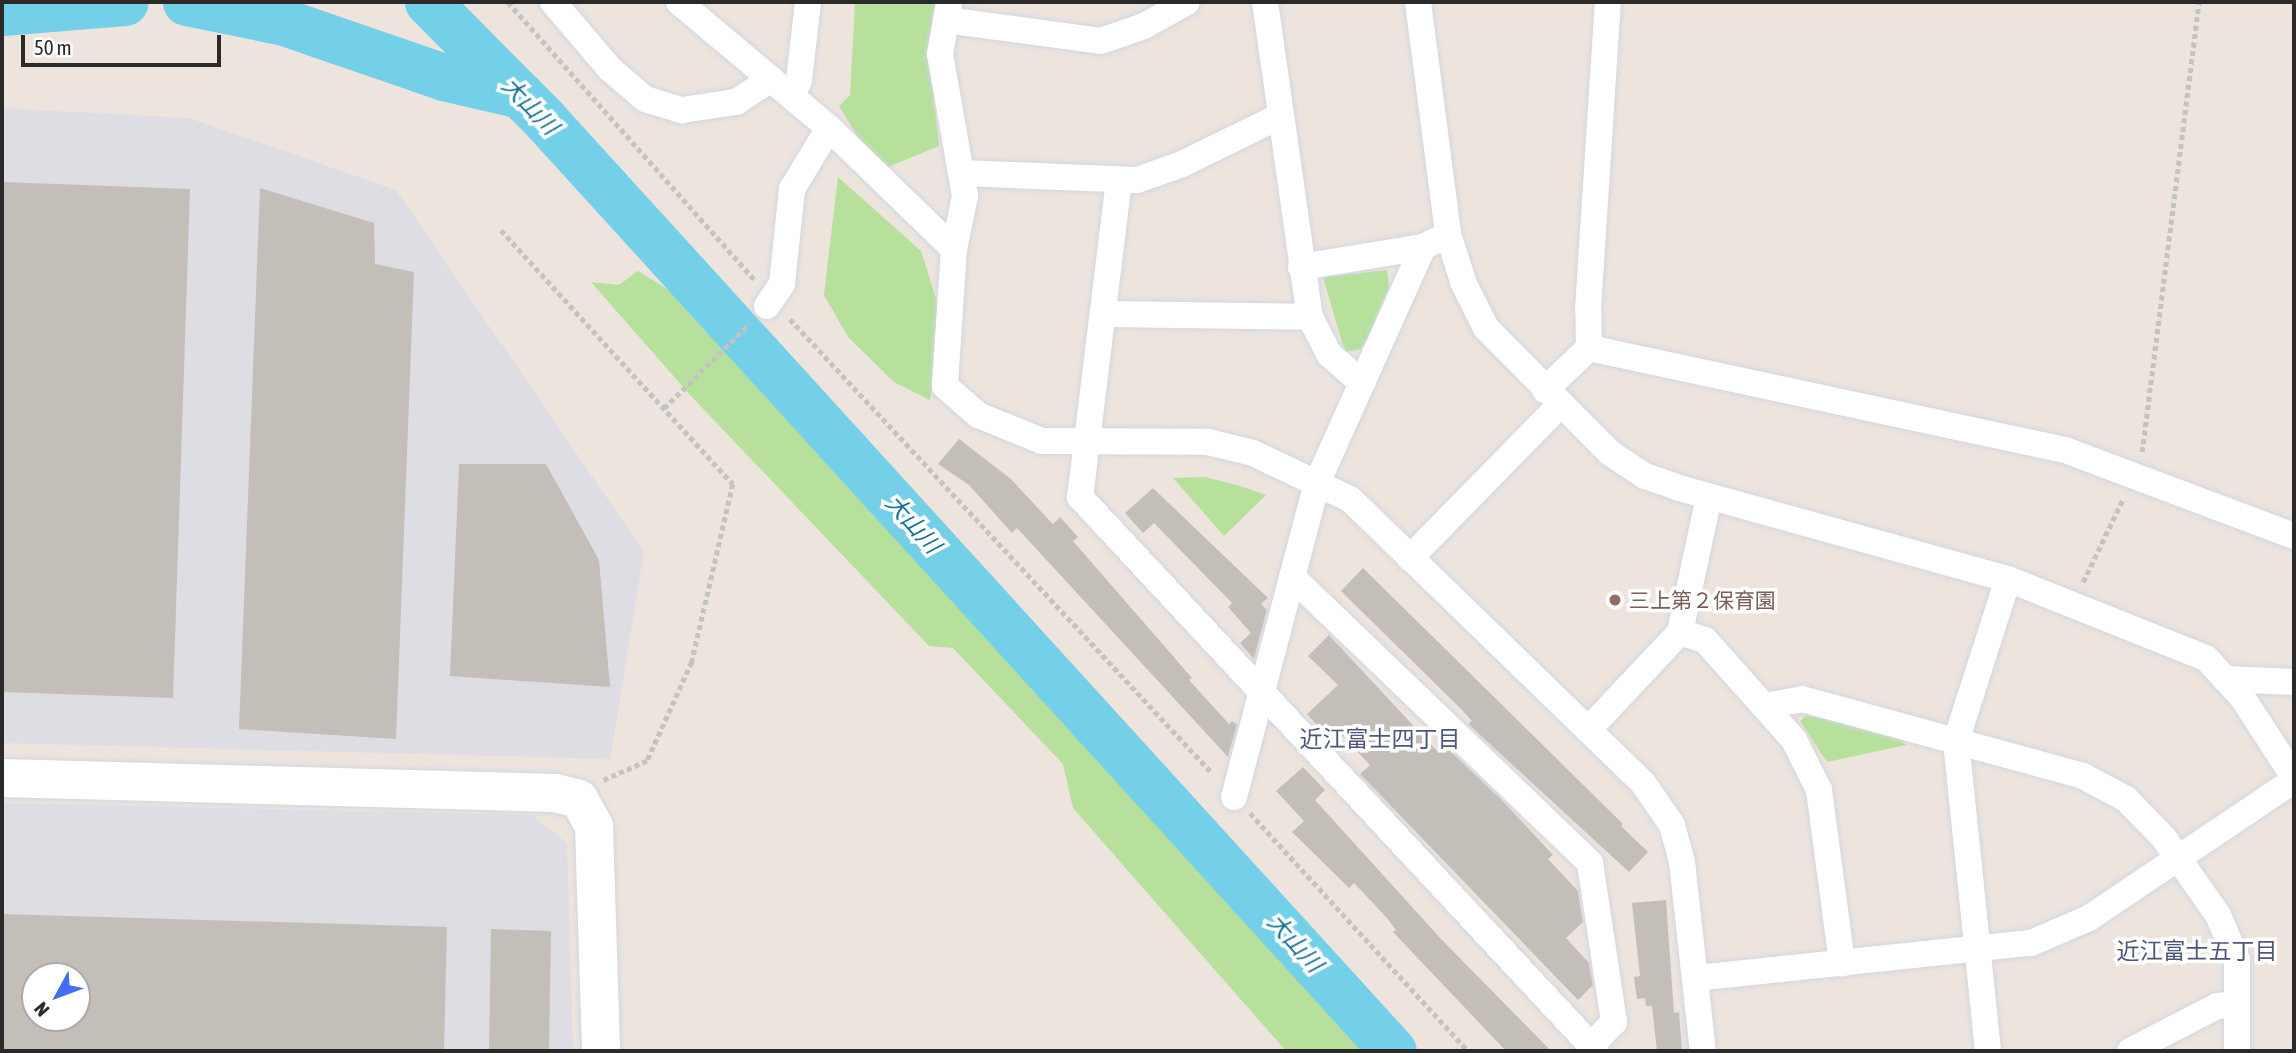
<!DOCTYPE html>
<html>
<head>
<meta charset="utf-8">
<style>
	body { margin:0 }
	#map { position:relative; width:2296px; height:1053px; overflow:hidden; background:#ece4dd; font-family:"Asap Condensed","Noto Sans JP",sans-serif }
	div>[style] { position:absolute }
	.industrial>* { inset:0; background:#dfdde4 }
	.green>* { inset:0; background:#b6e09b }
	.river>* { height:47px; margin:-23.5px; padding:0 23.5px; transform-origin:23.5px; border-radius:23.5px; background:#74d0e9 }
	.building>* { inset:0; background:#c4beb9 }
	.path>* { height:4.5px; margin-top:-2.25px; transform-origin:0; background:repeating-linear-gradient(90deg,#c3c3c3 0 5px,transparent 0 8.5px) }
	.roads { filter:drop-shadow(0 0 2px #d2d6e2) drop-shadow(0 0 2px #d2d6e2) }
	.street>* { height:26px; margin:-13px; padding:0 13px; transform-origin:13px; border-radius:13px; background:#fff }
	.secondary>* { height:38px; margin:-19px; padding:0 19px; transform-origin:19px; border-radius:19px; background:#fff }
	.dots>* { width:19px; height:19px; translate:-50% -50%; box-sizing:border-box; border:4px solid #fff; border-radius:50% }
	span { translate:-50% -50%; white-space:nowrap; text-align:center; line-height:1.15; -webkit-text-stroke:7px #fff; paint-order:stroke }
	.education-label { font-size:21px; color:#785e54 }
	.left { translate:0 -50%; text-align:left }
	.water-label { font-size:23px; color:#137096; font-style:italic }
	.neighbourhood-label { font-size:23px; color:#4c5779 }
	.frame { position:absolute; inset:0; border:4px solid #2a2a2a; pointer-events:none }
	.north { position:absolute; left:21px; top:962px; width:70px; height:70px; box-sizing:border-box; background:#fff; border:2px solid #aaa; border-radius:50%; rotate:229deg; font-size:19px; font-weight:700; line-height:28px; text-align:center; color:#2a2a2a }
	.north::after { content:''; display:block; margin:auto; width:24px; height:32px; background:#436df2; clip-path:polygon(50% 0,100% 100%,50% 72%,0 100%) }
	.scale { position:absolute; left:21px; top:35px; width:200px; height:32px; box-sizing:border-box; border:4px solid #2a2a2a; border-top:0; padding-left:9px; font-size:21px; line-height:24px; white-space:nowrap; color:#2a2a2a; -webkit-text-stroke:5px #fff; paint-order:stroke }
</style>
</head>
<body>
<div id="map">
	<div class="industrial">
		<i style="clip-path:polygon(2px 108px,189px 118px,396px 190px,644px 552px,610px 759px,2px 743px)"></i>
		<i style="clip-path:polygon(evenodd,2px 803px,532px 815px,567px 843px,573px 1051px,2px 1051px,2px 803px,35px 976px,77px 976px,77px 1018px,35px 1018px,35px 976px)"></i>
	</div>
	<div class="green">
		<i style="clip-path:polygon(855px 2px,941px 2px,934px 97px,939px 146px,888px 167px,859px 139px,839px 106px,850px 95px)"></i>
		<i style="clip-path:polygon(838px 177px,921px 251px,942px 318px,930px 400px,894px 382px,848px 337px,824px 295px)"></i>
		<i style="clip-path:polygon(1387px 270px,1389px 287px,1367px 341px,1361px 349px,1345px 352px,1323px 277px)"></i>
		<i style="clip-path:polygon(638px 271px,767px 351px,1416px 1051px,1286px 1051px,1073px 808px,1063px 764px,953px 648px,929px 646px,691px 396px,591px 282px,619px 285px)"></i>
		<i style="clip-path:polygon(1205px 477px,1240px 486px,1266px 495px,1224px 536px,1173px 478px)"></i>
		<i style="clip-path:polygon(1807px 715px,1894px 734px,1906px 745px,1827px 762px,1800px 721px)"></i>
	</div>
	<div class="river">
		<i style="left:186px;top:2px;width:100px;rotate:11.5deg"></i>
		<i style="left:284px;top:22px;width:169px;rotate:19deg"></i>
		<i style="left:444px;top:77px;width:79px;rotate:13.2deg"></i>
		<i style="left:428px;top:2px;width:166px;rotate:45.2deg"></i>
		<i style="left:545px;top:120px;width:1259px;rotate:47.67deg"></i>
		<i style="left:2px;top:12px;width:123px;rotate:-4.6deg"></i>
	</div>
	<div class="building">
		<i style="clip-path:polygon(3px 182px,190px 189px,173px 698px,2px 692px)"></i>
		<i style="clip-path:polygon(260px 188px,374px 223px,375px 264px,414px 272px,396px 739px,239px 729px)"></i>
		<i style="clip-path:polygon(959px 439px,1011px 479px,1047px 518px,1053px 524px,1060px 517px,1078px 537px,1073px 541px,1192px 678px,1189px 680px,1229px 724px,1232px 721px,1237px 725px,1228px 757px,1017px 528px,1012px 533px,969px 485px,938px 464px)"></i>
		<i style="clip-path:polygon(459px 464px,546px 464px,599px 560px,610px 687px,450px 676px)"></i>
		<i style="clip-path:polygon(1153px 488px,1268px 598px,1261px 604px,1267px 610px,1254px 659px,1240px 643px,1251px 633px,1228px 607px,1232px 603px,1154px 523px,1143px 533px,1125px 513px)"></i>
		<i style="clip-path:polygon(1363px 568px,1623px 824px,1621px 826px,1648px 852px,1629px 872px,1468px 724px,1472px 721px,1461px 709px,1341px 591px)"></i>
		<i style="clip-path:polygon(1329px 635px,1438px 752px,1445px 746px,1500px 798px,1553px 855px,1548px 859px,1578px 891px,1583px 922px,1566px 938px,1589px 963px,1593px 985px,1578px 1000px,1360px 774px,1370px 765px,1340px 733px,1331px 741px,1307px 714px,1338px 685px,1308px 656px)"></i>
		<i style="clip-path:polygon(1303px 767px,1325px 790px,1315px 800px,1442px 940px,1551px 1051px,1506px 1051px,1393px 932px,1396px 930px,1386px 917px,1354px 883px,1349px 888px,1292px 832px,1304px 821px,1276px 791px)"></i>
		<i style="clip-path:polygon(1666px 900px,1674px 1013px,1679px 1012px,1682px 1051px,1657px 1051px,1652px 1006px,1646px 1006px,1645px 998px,1637px 999px,1634px 977px,1640px 976px,1632px 903px)"></i>
		<i style="clip-path:polygon(evenodd,2px 914px,447px 927px,444px 1051px,2px 1051px,2px 914px,35px 976px,77px 976px,77px 1018px,35px 1018px,35px 976px)"></i>
		<i style="clip-path:polygon(491px 929px,551px 931px,549px 1051px,489px 1051px)"></i>
	</div>
	<div class="path">
		<i style="left:508px;top:2px;width:373px;rotate:48.4deg"></i>
		<i style="left:501px;top:230px;width:344px;rotate:47.6deg"></i>
		<i style="left:733px;top:484px;width:183px;rotate:103deg"></i>
		<i style="left:692px;top:662px;width:109px;rotate:114.4deg"></i>
		<i style="left:647px;top:761px;width:49px;rotate:156deg"></i>
		<i style="left:790px;top:319px;width:621px;rotate:47.09deg"></i>
		<i style="left:664px;top:408px;width:120px;rotate:-44.7deg"></i>
		<i style="left:2142px;top:452px;width:454px;rotate:-82.8deg"></i>
		<i style="left:2083px;top:582px;width:92px;rotate:-64.3deg"></i>
		<i style="left:1250px;top:813px;width:323px;rotate:47.5deg"></i>
	</div>
	<div class="roads">
		<div class="street">
			<i style="left:553px;top:2px;width:88px;rotate:49.6deg"></i>
			<i style="left:610px;top:69px;width:46px;rotate:40.6deg"></i>
			<i style="left:645px;top:99px;width:39px;rotate:17deg"></i>
			<i style="left:682px;top:110px;width:55px;rotate:-8.4deg"></i>
			<i style="left:736px;top:102px;width:42px;rotate:-33.3deg"></i>
			<i style="left:679px;top:2px;width:196px;rotate:40deg"></i>
			<i style="left:829px;top:128px;width:174px;rotate:44.1deg"></i>
			<i style="left:954px;top:249px;width:137px;rotate:93.8deg"></i>
			<i style="left:945px;top:386px;width:44px;rotate:41.3deg"></i>
			<i style="left:978px;top:415px;width:69px;rotate:22.1deg"></i>
			<i style="left:1042px;top:441px;width:166px;rotate:0.3deg"></i>
			<i style="left:1208px;top:442px;width:46px;rotate:13.7deg"></i>
			<i style="left:1253px;top:453px;width:107px;rotate:25.4deg"></i>
			<i style="left:1350px;top:499px;width:408px;rotate:44.1deg"></i>
			<i style="left:1643px;top:783px;width:51px;rotate:55.4deg"></i>
			<i style="left:1672px;top:825px;width:38px;rotate:75deg"></i>
			<i style="left:1682px;top:862px;width:190px;rotate:83.7deg"></i>
			<i style="left:1265px;top:2px;width:318px;rotate:81.9deg"></i>
			<i style="left:1310px;top:317px;width:42px;rotate:62.8deg"></i>
			<i style="left:1329px;top:354px;width:44px;rotate:41.3deg"></i>
			<i style="left:1418px;top:2px;width:234px;rotate:82.6deg"></i>
			<i style="left:1448px;top:234px;width:52px;rotate:72.3deg"></i>
			<i style="left:1464px;top:284px;width:49px;rotate:63.4deg"></i>
			<i style="left:1486px;top:328px;width:176px;rotate:45.2deg"></i>
			<i style="left:1610px;top:453px;width:42px;rotate:33.3deg"></i>
			<i style="left:1645px;top:476px;width:36px;rotate:19deg"></i>
			<i style="left:1679px;top:488px;width:341px;rotate:15.5deg"></i>
			<i style="left:2008px;top:579px;width:213px;rotate:21.8deg"></i>
			<i style="left:2206px;top:658px;width:53px;rotate:47.3deg"></i>
			<i style="left:2242px;top:697px;width:95px;rotate:57deg"></i>
			<i style="left:949px;top:3px;width:52px;rotate:100deg"></i>
			<i style="left:940px;top:54px;width:144px;rotate:80deg"></i>
			<i style="left:965px;top:196px;width:54px;rotate:101.7deg"></i>
			<i style="left:946px;top:20px;width:156px;rotate:7.7deg"></i>
			<i style="left:1101px;top:41px;width:46px;rotate:-19.2deg"></i>
			<i style="left:1144px;top:26px;width:49px;rotate:-29.2deg"></i>
			<i style="left:792px;top:96px;width:17px;rotate:-66deg"></i>
			<i style="left:799px;top:80px;width:79px;rotate:-83.4deg"></i>
			<i style="left:961px;top:173px;width:176px;rotate:2.3deg"></i>
			<i style="left:1137px;top:180px;width:48px;rotate:-19.6deg"></i>
			<i style="left:1182px;top:164px;width:109px;rotate:-26.1deg"></i>
			<i style="left:1119px;top:180px;width:319px;rotate:97deg"></i>
			<i style="left:1080px;top:497px;width:757px;rotate:47.03deg"></i>
			<i style="left:1301px;top:267px;width:124px;rotate:-9.3deg"></i>
			<i style="left:767px;top:306px;width:27px;rotate:-56deg"></i>
			<i style="left:782px;top:284px;width:96px;rotate:-84deg"></i>
			<i style="left:792px;top:189px;width:71px;rotate:-58.8deg"></i>
			<i style="left:1103px;top:314px;width:207px;rotate:0.8deg"></i>
			<i style="left:1589px;top:348px;width:487px;rotate:12.1deg"></i>
			<i style="left:2065px;top:450px;width:245px;rotate:20.6deg"></i>
			<i style="left:1545px;top:390px;width:61px;rotate:-43.7deg"></i>
			<i style="left:1589px;top:348px;width:39px;rotate:-91deg"></i>
			<i style="left:1588px;top:309px;width:308px;rotate:-86.3deg"></i>
			<i style="left:1410px;top:558px;width:214px;rotate:-45.6deg"></i>
			<i style="left:1292px;top:577px;width:413px;rotate:43.8deg"></i>
			<i style="left:1590px;top:863px;width:161px;rotate:81.4deg"></i>
			<i style="left:1614px;top:1022px;width:33px;rotate:134deg"></i>
			<i style="left:1680px;top:632px;width:26px;rotate:18deg"></i>
			<i style="left:1705px;top:640px;width:134px;rotate:48.3deg"></i>
			<i style="left:1794px;top:740px;width:56px;rotate:63.4deg"></i>
			<i style="left:1819px;top:790px;width:175px;rotate:82.4deg"></i>
			<i style="left:2225px;top:679px;width:69px;rotate:2.5deg"></i>
			<i style="left:1764px;top:706px;width:39px;rotate:-10deg"></i>
			<i style="left:1802px;top:699px;width:291px;rotate:15.3deg"></i>
			<i style="left:2083px;top:776px;width:49px;rotate:28.1deg"></i>
			<i style="left:2126px;top:799px;width:54px;rotate:45.7deg"></i>
			<i style="left:2164px;top:838px;width:94px;rotate:55deg"></i>
			<i style="left:2218px;top:915px;width:49px;rotate:67.1deg"></i>
			<i style="left:2237px;top:960px;width:91px;rotate:90deg"></i>
			<i style="left:1588px;top:730px;width:134px;rotate:-46.8deg"></i>
			<i style="left:1680px;top:632px;width:138px;rotate:-77.9deg"></i>
			<i style="left:1234px;top:797px;width:325px;rotate:-75.2deg"></i>
			<i style="left:1317px;top:483px;width:259px;rotate:-65.8deg"></i>
			<i style="left:1423px;top:247px;width:28px;rotate:-27deg"></i>
			<i style="left:1696px;top:978px;width:337px;rotate:-6deg"></i>
			<i style="left:2031px;top:943px;width:63px;rotate:-23.3deg"></i>
			<i style="left:2089px;top:918px;width:247px;rotate:-33.9deg"></i>
			<i style="left:1988px;top:1051px;width:312px;rotate:-95.9deg"></i>
			<i style="left:1956px;top:741px;width:170px;rotate:-72.2deg"></i>
			<i style="left:2130px;top:1051px;width:98px;rotate:-27.3deg"></i>
			<i style="left:2217px;top:1006px;width:20px;rotate:-6deg"></i>
		</div>
		<div class="secondary">
			<i style="left:2px;top:778px;width:553px;rotate:1.55deg"></i>
			<i style="left:555px;top:793px;width:25px;rotate:14deg"></i>
			<i style="left:579px;top:799px;width:31px;rotate:61deg"></i>
			<i style="left:594px;top:826px;width:225px;rotate:88.2deg"></i>
		</div>
	</div>
	<div class="dots">
		<i style="left:1615px;top:600px;background:#8d6e63"></i>
	</div>
	<div class="education-label">
		<span class="left" style="left:1629px;top:600px">三上第２保育園</span>
	</div>
	<div class="water-label">
		<span style="left:530px;top:106px;rotate:46deg">大山川</span>
		<span style="left:913px;top:524px;rotate:48deg">大山川</span>
		<span style="left:1295px;top:943px;rotate:48deg">大山川</span>
	</div>
	<div class="neighbourhood-label">
		<span style="left:1380px;top:739px">近江富士四丁目</span>
		<span style="left:2197px;top:951px">近江富士五丁目</span>
	</div>
	<div class="frame"></div>
	<div class="north">N</div>
	<div class="scale">50 m</div>
</div>
</body>
</html>
